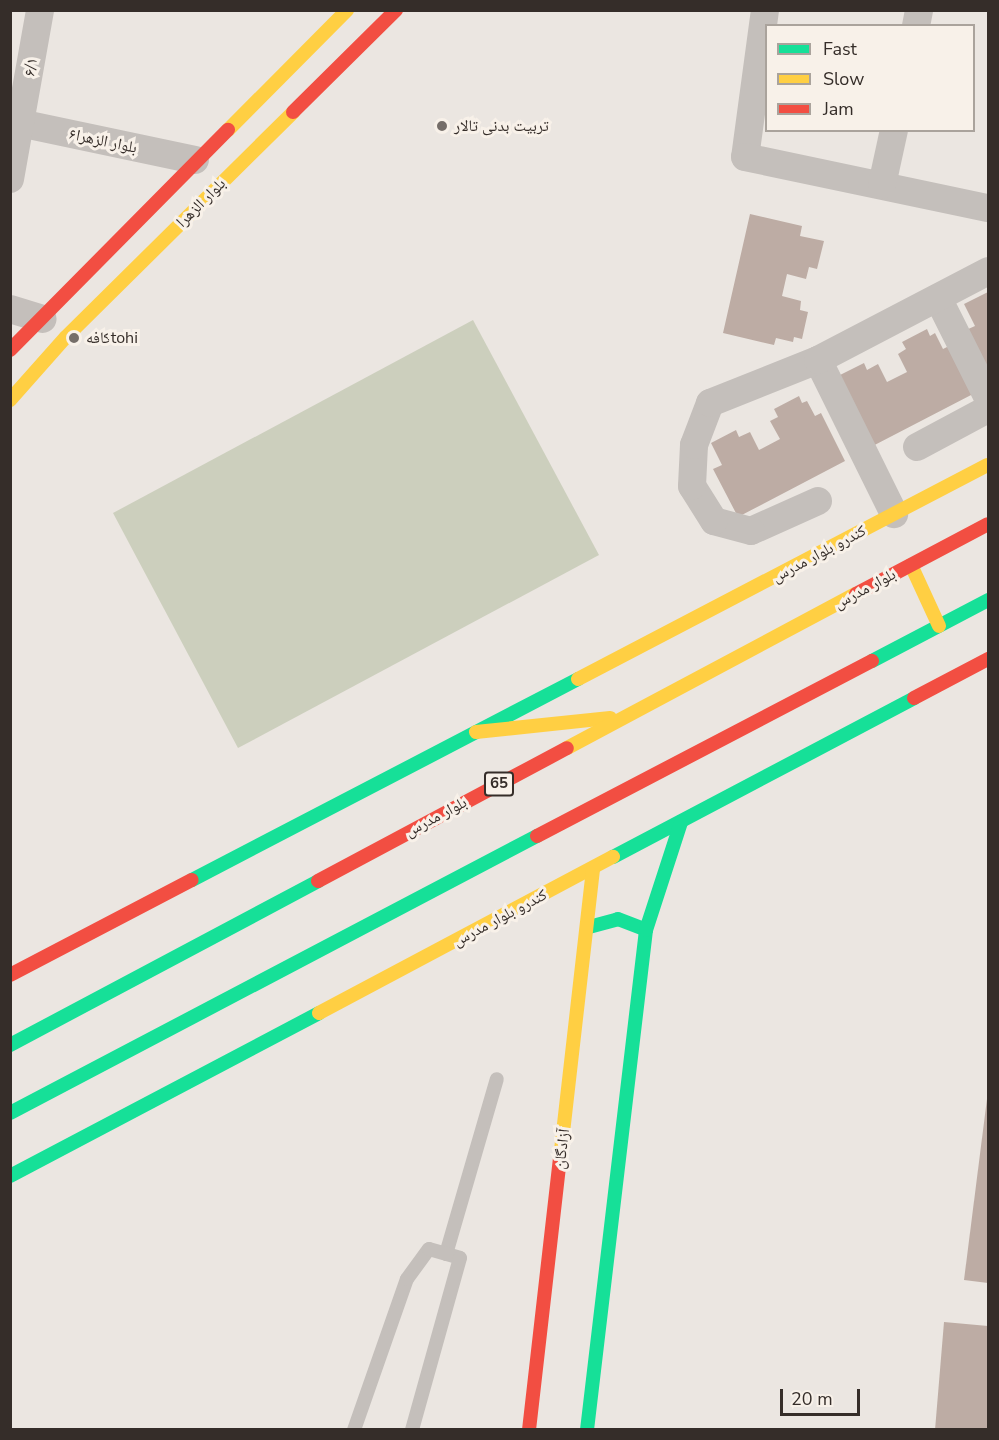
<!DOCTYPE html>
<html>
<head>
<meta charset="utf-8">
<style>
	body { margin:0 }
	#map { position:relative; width:999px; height:1440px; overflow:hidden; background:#ebe6e1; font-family:"Nunito Sans","Noto Naskh Arabic",sans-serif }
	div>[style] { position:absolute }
	.green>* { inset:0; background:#cccfbd }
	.building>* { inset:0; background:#bdaca4 }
	.lane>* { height:14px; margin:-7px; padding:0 7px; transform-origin:7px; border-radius:7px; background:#c4bfbb }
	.street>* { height:28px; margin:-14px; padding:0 14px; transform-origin:14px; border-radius:14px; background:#c4bfbb }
	.fast>* { height:14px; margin:-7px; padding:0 7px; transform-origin:7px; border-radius:7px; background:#16e098 }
	.slow>* { height:14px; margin:-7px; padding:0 7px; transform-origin:7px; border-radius:7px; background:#ffcf43 }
	.jam>* { height:14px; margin:-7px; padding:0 7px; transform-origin:7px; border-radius:7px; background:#f24e42 }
	.dots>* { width:16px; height:16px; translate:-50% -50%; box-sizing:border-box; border:3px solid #f8f1e9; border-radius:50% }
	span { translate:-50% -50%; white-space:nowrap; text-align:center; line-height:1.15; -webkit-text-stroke:6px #f8f1e9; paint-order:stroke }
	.shield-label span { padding:2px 4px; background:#f8f1e9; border:2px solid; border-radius:4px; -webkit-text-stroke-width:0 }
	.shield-label { font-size:15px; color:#352d29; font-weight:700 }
	.street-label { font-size:16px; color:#352d29 }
	.poi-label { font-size:16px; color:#352d29 }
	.left { translate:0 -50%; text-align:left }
	.frame { position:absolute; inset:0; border:12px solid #352d29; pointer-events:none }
	.legend { position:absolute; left:765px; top:24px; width:210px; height:108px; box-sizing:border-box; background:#f8f1e9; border:2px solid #aaa39c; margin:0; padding:8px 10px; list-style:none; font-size:18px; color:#352d29 }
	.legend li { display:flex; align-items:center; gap:12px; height:30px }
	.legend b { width:30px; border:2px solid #aaa39c }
	.scale { position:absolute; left:780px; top:1389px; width:80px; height:27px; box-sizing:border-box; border:3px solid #352d29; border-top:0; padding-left:8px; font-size:18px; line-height:21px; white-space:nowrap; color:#352d29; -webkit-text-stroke:4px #f8f1e9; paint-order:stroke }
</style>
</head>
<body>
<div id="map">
	<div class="green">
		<i style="clip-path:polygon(473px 320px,599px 555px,238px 748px,113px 513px)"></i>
	</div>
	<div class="building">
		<i style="clip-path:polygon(750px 214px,802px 226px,800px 236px,824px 241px,817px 269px,809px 267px,806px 279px,787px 274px,782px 296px,801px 301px,800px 310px,808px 312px,802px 339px,794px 337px,793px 342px,776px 338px,774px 345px,723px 333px)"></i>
		<i style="clip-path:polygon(988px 292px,988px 374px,966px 330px,975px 326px,964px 304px)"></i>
		<i style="clip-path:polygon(927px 329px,930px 336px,935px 333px,943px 349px,949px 346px,973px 394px,865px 450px,838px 376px,864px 363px,867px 370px,878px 364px,887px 382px,907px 372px,898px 354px,906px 349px,902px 342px)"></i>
		<i style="clip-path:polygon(799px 396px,802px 403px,807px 401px,815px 416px,821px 413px,845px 461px,738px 517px,713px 469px,722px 465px,711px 443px,736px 430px,739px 437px,750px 432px,759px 450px,780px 439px,770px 421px,778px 417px,774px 409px)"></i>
		<i style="clip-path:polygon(988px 1091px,988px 1283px,964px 1280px)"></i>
		<i style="clip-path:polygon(944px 1322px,988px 1326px,988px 1430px,935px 1430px)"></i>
	</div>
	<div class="lane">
		<i style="left:446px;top:1254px;width:182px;rotate:-73.8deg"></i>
		<i style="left:354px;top:1430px;width:160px;rotate:-70.7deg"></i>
		<i style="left:407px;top:1279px;width:37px;rotate:-54deg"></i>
		<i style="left:429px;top:1249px;width:32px;rotate:16deg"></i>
		<i style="left:460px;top:1258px;width:179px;rotate:105.6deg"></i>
	</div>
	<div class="street">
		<i style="left:765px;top:10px;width:148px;rotate:97.7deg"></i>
		<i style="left:745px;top:157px;width:248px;rotate:11.9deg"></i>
		<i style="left:916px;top:26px;width:16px;rotate:-79deg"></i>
		<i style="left:10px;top:121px;width:189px;rotate:11.9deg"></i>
		<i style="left:10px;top:179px;width:172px;rotate:-79.9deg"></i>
		<i style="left:882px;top:185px;width:56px;rotate:-77.7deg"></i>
		<i style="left:938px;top:298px;width:112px;rotate:63.4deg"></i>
		<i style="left:10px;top:309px;width:34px;rotate:17deg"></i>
		<i style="left:818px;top:360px;width:172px;rotate:63.7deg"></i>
		<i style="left:917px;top:447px;width:81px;rotate:-28.2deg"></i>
		<i style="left:818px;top:501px;width:73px;rotate:155.9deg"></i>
		<i style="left:751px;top:531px;width:38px;rotate:-165deg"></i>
		<i style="left:714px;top:521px;width:41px;rotate:-122.2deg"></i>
		<i style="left:692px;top:486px;width:41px;rotate:-87.2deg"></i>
		<i style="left:694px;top:445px;width:45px;rotate:-69.1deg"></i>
		<i style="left:710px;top:403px;width:116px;rotate:-21.7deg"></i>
		<i style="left:818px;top:360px;width:192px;rotate:-27.6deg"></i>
	</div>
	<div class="fast">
		<i style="left:872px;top:661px;width:131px;rotate:-27.7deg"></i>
		<i style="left:613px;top:857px;width:340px;rotate:-27.8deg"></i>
		<i style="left:192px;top:880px;width:435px;rotate:-27.5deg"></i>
		<i style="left:589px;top:927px;width:30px;rotate:-15deg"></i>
		<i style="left:618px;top:919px;width:30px;rotate:21deg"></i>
		<i style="left:10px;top:1045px;width:349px;rotate:-28deg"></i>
		<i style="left:10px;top:1113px;width:595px;rotate:-27.73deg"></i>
		<i style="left:10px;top:1176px;width:349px;rotate:-27.8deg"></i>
		<i style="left:587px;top:1430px;width:503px;rotate:-83.27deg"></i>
		<i style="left:646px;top:930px;width:114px;rotate:-72deg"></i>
	</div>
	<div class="slow">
		<i style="left:228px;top:130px;width:169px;rotate:-45.2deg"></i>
		<i style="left:10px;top:400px;width:84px;rotate:-48.4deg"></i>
		<i style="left:66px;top:337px;width:320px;rotate:-44.7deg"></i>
		<i style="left:911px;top:565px;width:67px;rotate:65.3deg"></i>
		<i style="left:578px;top:679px;width:462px;rotate:-27.6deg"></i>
		<i style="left:476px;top:732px;width:135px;rotate:-6deg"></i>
		<i style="left:567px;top:748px;width:327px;rotate:-28.1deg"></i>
		<i style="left:319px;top:1013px;width:333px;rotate:-28deg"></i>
		<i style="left:560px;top:1159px;width:293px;rotate:-83.5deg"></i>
	</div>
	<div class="jam">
		<i style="left:293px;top:112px;width:145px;rotate:-44.7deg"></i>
		<i style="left:10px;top:350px;width:310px;rotate:-45.3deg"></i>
		<i style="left:856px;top:594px;width:149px;rotate:-27.9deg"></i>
		<i style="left:914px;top:698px;width:84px;rotate:-27.8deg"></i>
		<i style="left:537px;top:836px;width:378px;rotate:-27.6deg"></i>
		<i style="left:318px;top:881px;width:282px;rotate:-28.1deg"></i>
		<i style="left:10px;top:975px;width:205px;rotate:-27.6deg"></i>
		<i style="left:529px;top:1430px;width:273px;rotate:-83.5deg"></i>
	</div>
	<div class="dots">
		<i style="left:442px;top:126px;background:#756e69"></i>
		<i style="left:74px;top:338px;background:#756e69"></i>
	</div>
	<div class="shield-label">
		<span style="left:499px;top:784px">65</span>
	</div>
	<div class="street-label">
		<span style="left:31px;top:67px;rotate:-81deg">۶/۱</span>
		<span style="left:103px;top:141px;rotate:12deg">بلوار الزهرا۶</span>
		<span style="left:201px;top:203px;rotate:-45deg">بلوار الزهرا</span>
		<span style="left:819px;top:554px;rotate:-28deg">کندرو بلوار مدرس</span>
		<span style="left:865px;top:589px;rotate:-28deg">بلوار مدرس</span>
		<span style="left:436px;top:817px;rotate:-28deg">بلوار مدرس</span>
		<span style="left:500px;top:918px;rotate:-28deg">کندرو بلوار مدرس</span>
		<span style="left:562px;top:1149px;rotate:-83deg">آزادگان</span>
	</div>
	<div class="poi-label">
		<span class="left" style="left:454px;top:126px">تربیت بدنی تالار</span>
		<span class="left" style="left:86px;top:338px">کافهtohi</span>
	</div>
	<div class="frame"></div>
	<ul class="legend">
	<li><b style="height:8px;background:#16e098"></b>Fast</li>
	<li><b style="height:8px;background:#ffcf43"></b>Slow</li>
	<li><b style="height:8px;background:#f24e42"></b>Jam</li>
	</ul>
	<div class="scale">20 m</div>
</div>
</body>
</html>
